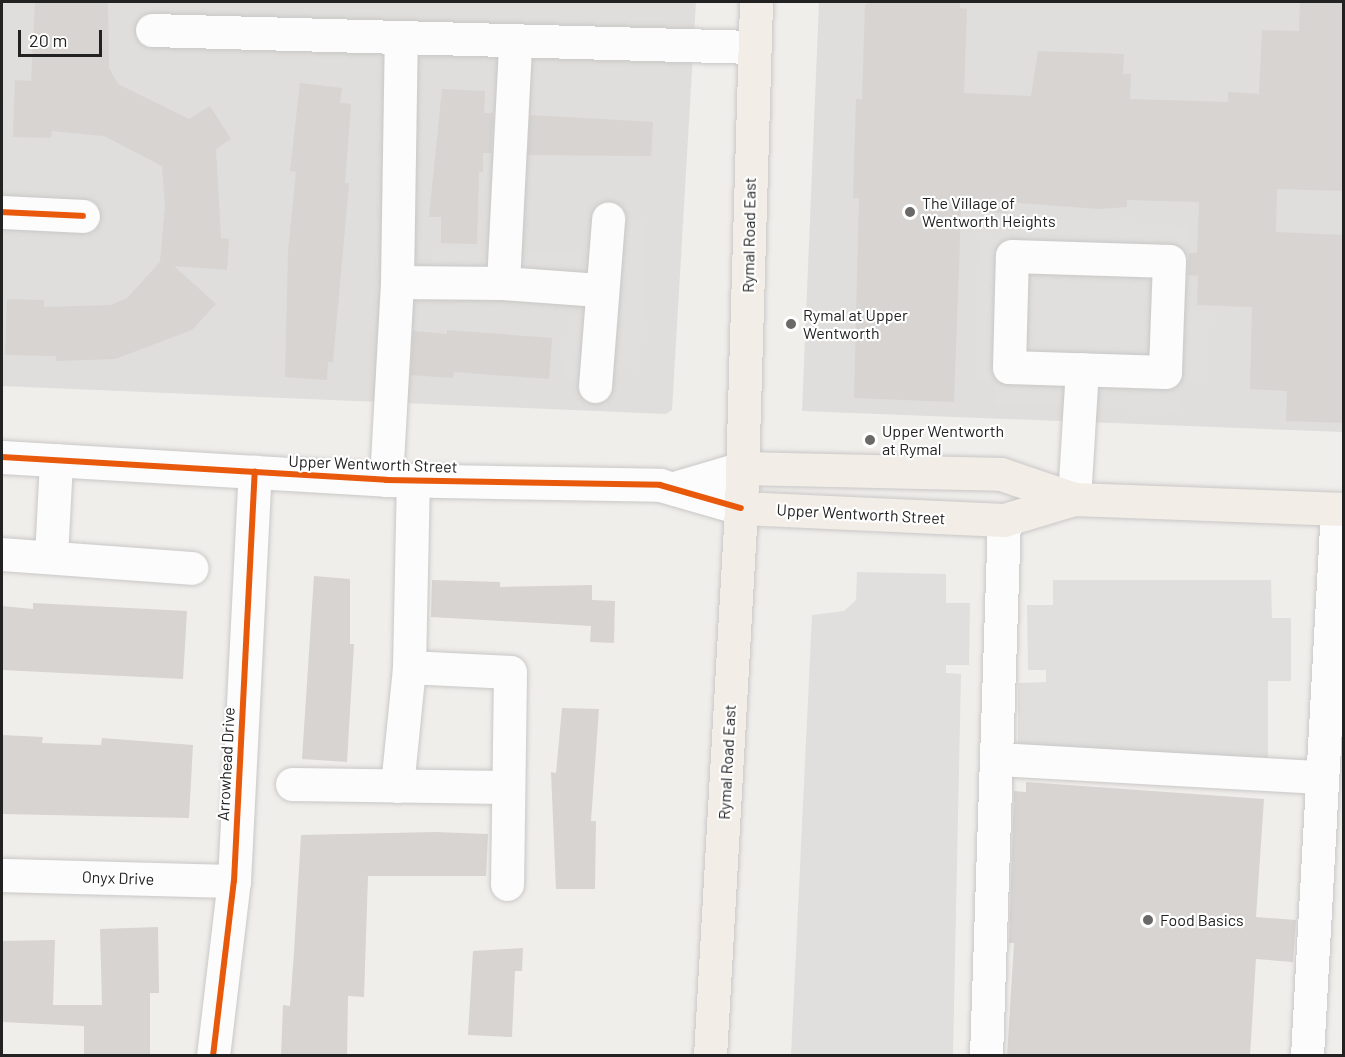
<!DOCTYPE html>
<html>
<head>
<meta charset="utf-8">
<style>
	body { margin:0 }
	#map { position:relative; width:1345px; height:1057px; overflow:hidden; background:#f0eeeb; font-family:Barlow,sans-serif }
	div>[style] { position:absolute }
	.residential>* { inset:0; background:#dfdedc }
	.parking>* { inset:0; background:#e0dfde }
	.building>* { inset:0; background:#d7d4d2 }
	.roads { filter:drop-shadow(0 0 2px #c9c8c7) drop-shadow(0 0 2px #c9c8c7) }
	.minor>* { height:33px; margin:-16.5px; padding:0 16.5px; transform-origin:16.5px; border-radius:16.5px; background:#fdfcfc }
	.major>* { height:33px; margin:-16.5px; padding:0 16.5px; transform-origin:16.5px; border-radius:16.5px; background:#f3ede7 }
	.cycleway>* { height:6px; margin:-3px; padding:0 3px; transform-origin:3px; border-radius:3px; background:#e8590c }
	.dots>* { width:16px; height:16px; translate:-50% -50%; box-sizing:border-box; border:3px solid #fff; border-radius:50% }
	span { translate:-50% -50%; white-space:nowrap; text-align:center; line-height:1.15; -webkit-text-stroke:4.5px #fff; paint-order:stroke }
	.poi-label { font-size:16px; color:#222 }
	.left { translate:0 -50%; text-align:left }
	.street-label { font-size:16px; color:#222 }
	.frame { position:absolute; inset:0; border:3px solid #222; pointer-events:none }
	.scale { position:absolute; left:18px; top:30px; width:84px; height:27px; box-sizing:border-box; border:3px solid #222; border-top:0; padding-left:8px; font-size:18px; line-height:21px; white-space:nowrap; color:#222; -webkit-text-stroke:4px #fff; paint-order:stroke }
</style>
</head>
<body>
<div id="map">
	<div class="residential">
		<i style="clip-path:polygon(2px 2px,696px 2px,672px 410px,666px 414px,2px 386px)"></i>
		<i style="clip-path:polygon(819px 2px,1343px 2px,1343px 432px,802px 411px)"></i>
	</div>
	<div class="parking">
		<i style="clip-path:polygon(595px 209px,622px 210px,623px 220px,645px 221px,640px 369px,615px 368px,614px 389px,587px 388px,587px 379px,566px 378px,568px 315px,592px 315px,593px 304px,431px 298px,432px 248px,582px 253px,581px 269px,593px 269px)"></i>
		<i style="clip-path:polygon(1002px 216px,1187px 226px,1185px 310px,1209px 311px,1207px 383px,1181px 382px,1180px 410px,995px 405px,995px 381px,975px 380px,978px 239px,1000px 239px)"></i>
		<i style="clip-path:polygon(857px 572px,946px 574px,946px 603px,970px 603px,969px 665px,946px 665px,946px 673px,961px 674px,953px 1055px,791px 1055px,812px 615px,844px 611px,856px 600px)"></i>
		<i style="clip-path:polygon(1053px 580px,1271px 580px,1272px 618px,1291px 618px,1291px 681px,1268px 681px,1268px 768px,1018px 768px,1018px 683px,1046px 682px,1046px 670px,1028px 670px,1027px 605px,1053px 605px)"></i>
	</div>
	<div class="building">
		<i style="clip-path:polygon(35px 2px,108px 2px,109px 68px,118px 84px,189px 119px,210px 106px,231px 139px,216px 149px,221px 238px,229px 239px,227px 270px,174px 266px,216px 304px,192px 330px,115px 359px,56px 361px,56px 356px,5px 355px,7px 299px,44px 300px,44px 307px,111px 305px,127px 298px,160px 262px,165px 206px,162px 166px,104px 136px,52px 131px,51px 138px,13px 137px,15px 80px,31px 81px)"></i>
		<i style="clip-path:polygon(871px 2px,960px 2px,960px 8px,967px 9px,964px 93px,1031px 96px,1038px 51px,1124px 54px,1123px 74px,1131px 74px,1130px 99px,1228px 102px,1228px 92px,1259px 94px,1262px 30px,1299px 31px,1300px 2px,1344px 3px,1344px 191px,1277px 189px,1276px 232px,1344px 235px,1344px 423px,1286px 421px,1287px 391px,1250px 389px,1252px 307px,1197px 305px,1198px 276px,1188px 275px,1189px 253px,1197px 253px,1199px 202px,1127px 200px,1127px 207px,1098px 209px,1007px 202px,1007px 213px,961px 211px,954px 402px,854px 398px,859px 198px,853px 198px,856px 99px,862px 99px,865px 5px)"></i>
		<i style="clip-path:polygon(300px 83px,342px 88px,340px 103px,351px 104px,345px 183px,349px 183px,333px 362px,328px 362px,327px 380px,285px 377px,288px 252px,296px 172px,290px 171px)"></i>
		<i style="clip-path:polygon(442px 89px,485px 91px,484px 113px,493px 113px,491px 153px,483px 153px,483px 172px,479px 172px,477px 244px,441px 243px,441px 217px,429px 217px)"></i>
		<i style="clip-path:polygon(530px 115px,653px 122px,651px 156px,528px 155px)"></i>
		<i style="clip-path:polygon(447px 330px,552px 338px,549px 379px,454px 372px,453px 378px,411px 375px,413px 331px,447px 334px)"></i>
		<i style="clip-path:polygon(314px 576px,350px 579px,350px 644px,354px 644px,347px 762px,302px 759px)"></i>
		<i style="clip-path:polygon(432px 580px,500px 582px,500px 587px,592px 585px,592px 600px,615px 601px,614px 643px,590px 642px,591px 626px,431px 617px)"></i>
		<i style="clip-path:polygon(33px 603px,187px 611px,183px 679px,2px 670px,2px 606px,33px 609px)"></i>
		<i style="clip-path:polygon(562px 708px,599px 709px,591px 821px,596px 821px,595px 889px,556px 889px,551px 772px,556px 773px)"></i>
		<i style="clip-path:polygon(2px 735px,43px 737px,42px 743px,101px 745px,102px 738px,193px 745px,189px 818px,2px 814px)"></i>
		<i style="clip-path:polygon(1026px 782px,1264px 799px,1256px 917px,1296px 920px,1293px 962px,1256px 959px,1250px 1056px,1007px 1056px,1014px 943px,1009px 943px,1014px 791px,1026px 792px)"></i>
		<i style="clip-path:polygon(435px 832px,488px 834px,486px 876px,368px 876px,364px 997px,348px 996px,347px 1056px,281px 1056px,283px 1005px,290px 1006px,294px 952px,301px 835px)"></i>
		<i style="clip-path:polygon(158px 927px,159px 993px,150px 993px,150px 1056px,84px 1056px,84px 1026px,2px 1022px,2px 941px,55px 940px,53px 1005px,102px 1005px,100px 929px)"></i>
		<i style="clip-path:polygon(523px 948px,522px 971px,515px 971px,512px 1037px,468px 1035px,473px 951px)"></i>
	</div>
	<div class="roads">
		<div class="minor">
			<i style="left:152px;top:30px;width:601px;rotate:1.62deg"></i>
			<i style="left:2px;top:212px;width:81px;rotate:2.8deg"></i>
			<i style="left:1012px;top:256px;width:157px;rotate:1.8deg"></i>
			<i style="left:1169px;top:261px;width:111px;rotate:92.1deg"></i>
			<i style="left:1165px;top:372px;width:156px;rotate:-178.2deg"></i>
			<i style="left:1009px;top:367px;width:111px;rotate:-88.5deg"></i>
			<i style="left:397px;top:282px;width:106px;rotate:0.5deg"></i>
			<i style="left:503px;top:283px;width:96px;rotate:4.2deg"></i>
			<i style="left:503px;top:283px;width:241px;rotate:-87.1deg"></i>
			<i style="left:595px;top:386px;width:168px;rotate:-85.5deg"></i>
			<i style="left:2px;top:457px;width:385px;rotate:3.4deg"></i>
			<i style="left:386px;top:480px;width:274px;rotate:1deg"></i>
			<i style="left:660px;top:485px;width:84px;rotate:15.9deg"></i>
			<i style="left:386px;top:480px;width:198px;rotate:-86.8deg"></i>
			<i style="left:397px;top:282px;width:242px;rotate:-89.1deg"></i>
			<i style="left:674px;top:488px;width:71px;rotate:-16.4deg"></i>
			<i style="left:1074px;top:499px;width:130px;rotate:-86.5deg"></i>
			<i style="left:2px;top:554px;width:190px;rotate:4.2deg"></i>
			<i style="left:51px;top:557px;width:97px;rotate:-87deg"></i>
			<i style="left:409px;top:667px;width:101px;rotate:2.8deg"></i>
			<i style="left:510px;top:672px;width:212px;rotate:90.8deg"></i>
			<i style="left:996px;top:759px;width:326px;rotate:3.2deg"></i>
			<i style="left:292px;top:784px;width:214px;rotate:0.8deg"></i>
			<i style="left:397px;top:786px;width:120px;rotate:-84.2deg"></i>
			<i style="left:409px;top:667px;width:187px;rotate:-88.8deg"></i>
			<i style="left:2px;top:875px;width:232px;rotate:1.5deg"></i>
			<i style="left:213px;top:1056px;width:176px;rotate:-83.2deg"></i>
			<i style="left:234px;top:881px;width:410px;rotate:-87.1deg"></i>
			<i style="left:986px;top:1056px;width:536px;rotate:-88.08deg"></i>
			<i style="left:1307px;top:1056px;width:548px;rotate:-86.86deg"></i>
		</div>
		<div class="major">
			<i style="left:742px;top:468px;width:259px;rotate:1.3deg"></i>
			<i style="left:1001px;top:474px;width:77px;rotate:18.9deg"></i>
			<i style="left:1074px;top:499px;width:270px;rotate:2.1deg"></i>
			<i style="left:741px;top:508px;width:263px;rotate:2.6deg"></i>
			<i style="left:1004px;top:520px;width:73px;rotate:-16.7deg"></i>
			<i style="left:710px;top:1056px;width:549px;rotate:-86.76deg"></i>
			<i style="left:741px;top:508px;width:506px;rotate:-88.3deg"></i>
		</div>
	</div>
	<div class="cycleway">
		<i style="left:2px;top:212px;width:81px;rotate:2.8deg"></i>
		<i style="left:2px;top:457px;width:385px;rotate:3.4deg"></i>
		<i style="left:386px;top:480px;width:274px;rotate:1deg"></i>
		<i style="left:660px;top:485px;width:84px;rotate:15.9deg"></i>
		<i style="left:213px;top:1056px;width:176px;rotate:-83.2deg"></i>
		<i style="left:234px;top:881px;width:410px;rotate:-87.1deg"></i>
	</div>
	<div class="dots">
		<i style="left:910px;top:212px;background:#6a6968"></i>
		<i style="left:791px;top:324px;background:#6a6968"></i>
		<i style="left:870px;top:440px;background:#6a6968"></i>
		<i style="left:1148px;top:920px;background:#6a6968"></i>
	</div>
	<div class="poi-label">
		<span class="left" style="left:922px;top:212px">The Village of<br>Wentworth Heights</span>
		<span class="left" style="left:803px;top:324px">Rymal at Upper<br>Wentworth</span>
		<span class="left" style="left:882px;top:440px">Upper Wentworth<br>at Rymal</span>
		<span class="left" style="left:1160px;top:920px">Food Basics</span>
	</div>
	<div class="street-label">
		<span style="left:749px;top:235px;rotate:-89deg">Rymal Road East</span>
		<span style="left:373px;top:464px;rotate:2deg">Upper Wentworth Street</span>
		<span style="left:861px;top:514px;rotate:3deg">Upper Wentworth Street</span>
		<span style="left:727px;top:762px;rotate:-87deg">Rymal Road East</span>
		<span style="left:226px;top:764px;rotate:-87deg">Arrowhead Drive</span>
		<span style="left:118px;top:878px;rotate:2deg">Onyx Drive</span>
	</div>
	<div class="frame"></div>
	<div class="scale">20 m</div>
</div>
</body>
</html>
